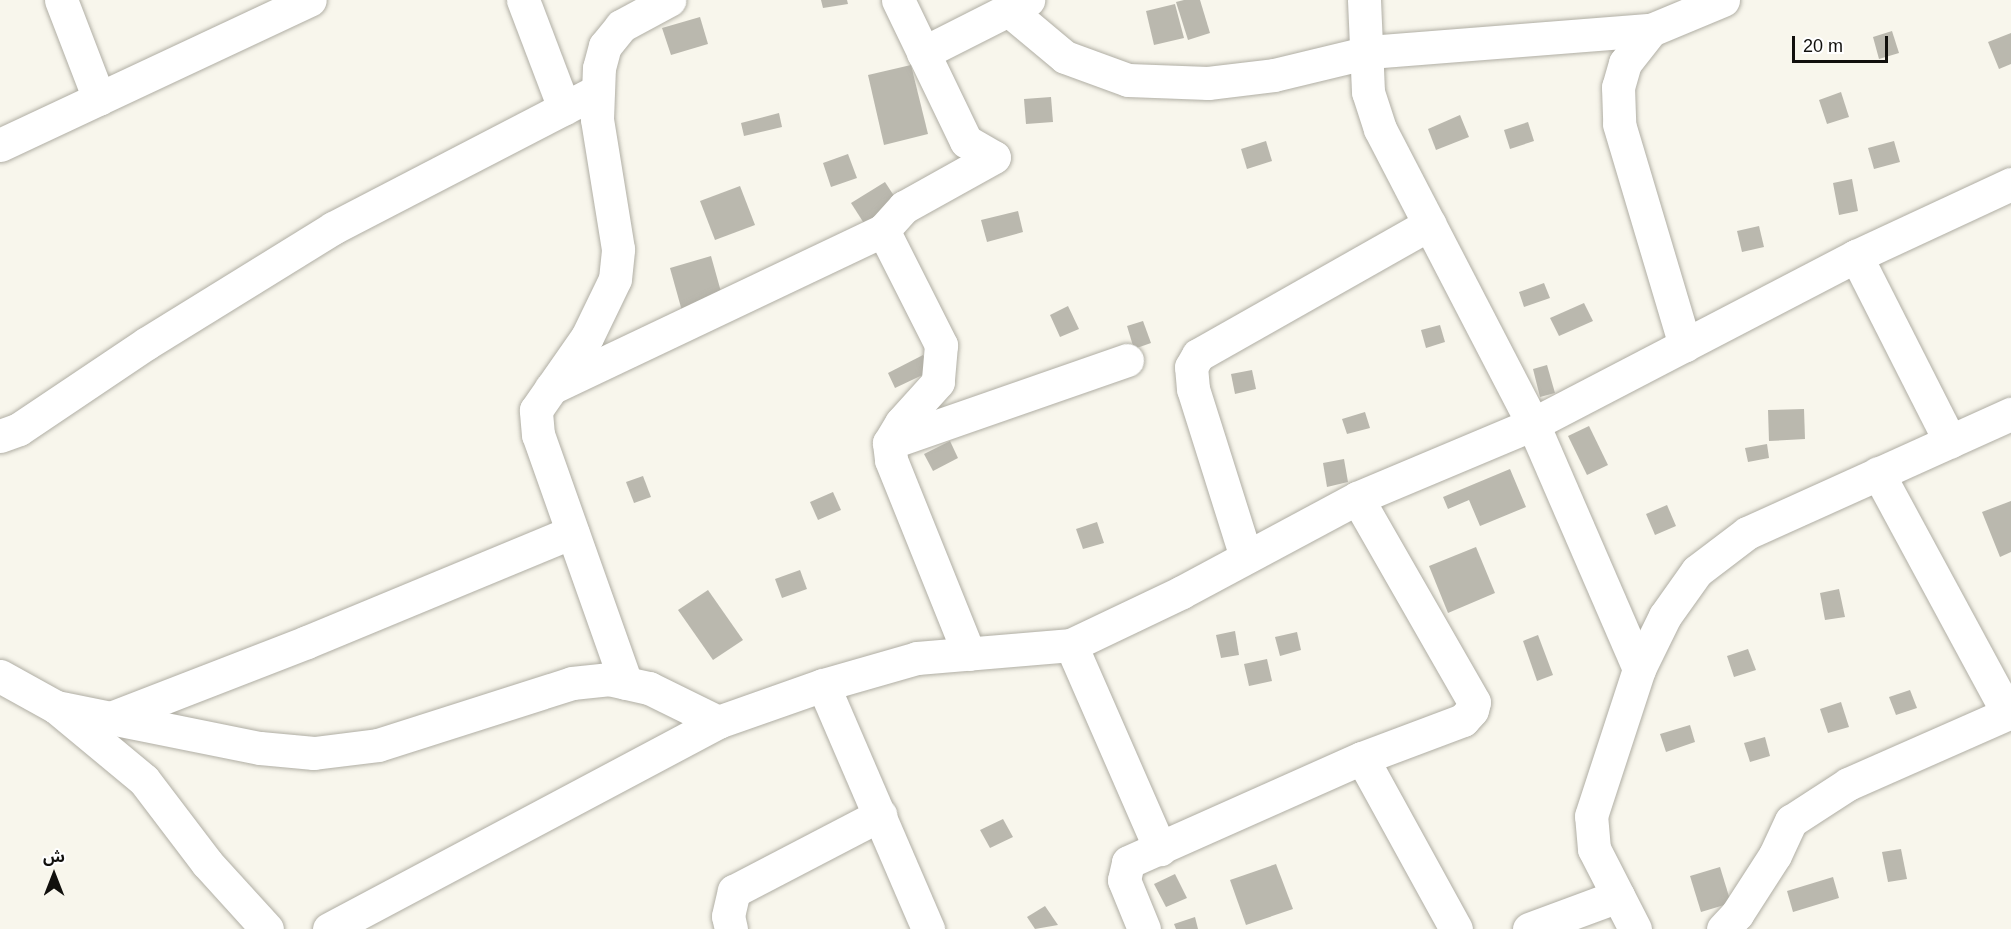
<!DOCTYPE html>
<html>
<head>
<meta charset="utf-8">
<style>
	body { margin:0 }
	#map { position:relative; width:2011px; height:929px; overflow:hidden; background:#f8f6ec; font-family:Helvetica,"Noto Sans Arabic",sans-serif }
	div>[style] { position:absolute }
	.building>* { inset:0; background:#bab8ae }
	.roads { filter:drop-shadow(0 0 2px #b0aea4) drop-shadow(0 0 2px #b0aea4) }
	.minor>* { height:33px; margin:-16.5px; padding:0 16.5px; transform-origin:16.5px; border-radius:16.5px; background:#fff }
	span { translate:-50% -50%; white-space:nowrap; text-align:center; line-height:1.15; -webkit-text-stroke:6px #fff; paint-order:stroke }
	.north { position:absolute; left:24px; top:845px; width:60px; height:60px; -webkit-text-stroke:4px #fff; paint-order:stroke; rotate:0deg; font-size:16px; font-weight:700; line-height:24px; text-align:center; color:#11100d }
	.north::after { content:''; display:block; margin:auto; width:21px; height:27px; background:#11100d; clip-path:polygon(50% 0,100% 100%,50% 72%,0 100%) }
	.scale { position:absolute; left:1792px; top:36px; width:96px; height:27px; box-sizing:border-box; border:3px solid #11100d; border-top:0; padding-left:8px; font-size:18px; line-height:21px; white-space:nowrap; color:#11100d; -webkit-text-stroke:4px #fff; paint-order:stroke }
</style>
</head>
<body>
<div id="map">
	<div class="building">
		<i style="clip-path:polygon(821px 0,847px 0,848px 4px,823px 8px)"></i>
		<i style="clip-path:polygon(1184px 0,1200px 0,1210px 33px,1188px 40px,1176px 2px)"></i>
		<i style="clip-path:polygon(1175px 4px,1184px 38px,1154px 45px,1146px 11px)"></i>
		<i style="clip-path:polygon(700px 17px,708px 44px,671px 55px,662px 28px)"></i>
		<i style="clip-path:polygon(1892px 31px,1899px 53px,1879px 59px,1873px 37px)"></i>
		<i style="clip-path:polygon(2011px 33px,2011px 64px,1999px 69px,1988px 42px)"></i>
		<i style="clip-path:polygon(911px 65px,928px 134px,884px 145px,868px 75px)"></i>
		<i style="clip-path:polygon(1841px 92px,1849px 117px,1827px 124px,1819px 100px)"></i>
		<i style="clip-path:polygon(1051px 97px,1053px 122px,1026px 124px,1024px 99px)"></i>
		<i style="clip-path:polygon(779px 113px,782px 127px,744px 136px,741px 123px)"></i>
		<i style="clip-path:polygon(1460px 115px,1469px 137px,1436px 150px,1428px 129px)"></i>
		<i style="clip-path:polygon(1528px 122px,1534px 141px,1510px 149px,1504px 130px)"></i>
		<i style="clip-path:polygon(1266px 141px,1272px 161px,1247px 169px,1241px 149px)"></i>
		<i style="clip-path:polygon(1894px 141px,1900px 162px,1874px 169px,1868px 148px)"></i>
		<i style="clip-path:polygon(848px 154px,857px 178px,831px 187px,823px 163px)"></i>
		<i style="clip-path:polygon(1852px 179px,1858px 211px,1839px 215px,1833px 183px)"></i>
		<i style="clip-path:polygon(885px 182px,900px 205px,867px 228px,851px 203px)"></i>
		<i style="clip-path:polygon(740px 186px,755px 225px,715px 240px,700px 201px)"></i>
		<i style="clip-path:polygon(1018px 211px,1023px 232px,987px 242px,981px 220px)"></i>
		<i style="clip-path:polygon(1759px 226px,1764px 247px,1742px 252px,1737px 231px)"></i>
		<i style="clip-path:polygon(711px 256px,723px 299px,682px 311px,670px 268px)"></i>
		<i style="clip-path:polygon(1544px 283px,1550px 298px,1524px 307px,1519px 292px)"></i>
		<i style="clip-path:polygon(1584px 303px,1593px 321px,1559px 336px,1550px 318px)"></i>
		<i style="clip-path:polygon(1068px 306px,1079px 329px,1060px 337px,1050px 315px)"></i>
		<i style="clip-path:polygon(1143px 321px,1151px 343px,1134px 349px,1127px 326px)"></i>
		<i style="clip-path:polygon(1440px 325px,1445px 342px,1426px 348px,1421px 330px)"></i>
		<i style="clip-path:polygon(923px 355px,931px 371px,895px 388px,888px 373px)"></i>
		<i style="clip-path:polygon(1547px 365px,1555px 393px,1540px 397px,1533px 369px)"></i>
		<i style="clip-path:polygon(1252px 370px,1256px 389px,1235px 394px,1231px 374px)"></i>
		<i style="clip-path:polygon(1804px 409px,1805px 439px,1769px 441px,1768px 410px)"></i>
		<i style="clip-path:polygon(1365px 412px,1370px 428px,1347px 434px,1342px 419px)"></i>
		<i style="clip-path:polygon(1589px 426px,1608px 465px,1587px 475px,1568px 436px)"></i>
		<i style="clip-path:polygon(950px 441px,958px 458px,933px 471px,924px 454px)"></i>
		<i style="clip-path:polygon(1767px 444px,1769px 458px,1748px 462px,1745px 448px)"></i>
		<i style="clip-path:polygon(1344px 459px,1348px 482px,1327px 487px,1323px 463px)"></i>
		<i style="clip-path:polygon(1510px 469px,1526px 507px,1480px 526px,1469px 500px,1448px 509px,1443px 497px)"></i>
		<i style="clip-path:polygon(643px 476px,651px 497px,634px 503px,626px 482px)"></i>
		<i style="clip-path:polygon(833px 492px,841px 510px,818px 520px,810px 502px)"></i>
		<i style="clip-path:polygon(2011px 501px,2011px 552px,2000px 557px,1982px 512px)"></i>
		<i style="clip-path:polygon(1667px 505px,1676px 526px,1655px 535px,1646px 514px)"></i>
		<i style="clip-path:polygon(1097px 522px,1104px 543px,1083px 549px,1076px 529px)"></i>
		<i style="clip-path:polygon(1476px 547px,1495px 593px,1448px 613px,1429px 566px)"></i>
		<i style="clip-path:polygon(800px 570px,807px 589px,782px 598px,775px 579px)"></i>
		<i style="clip-path:polygon(1839px 589px,1845px 617px,1825px 620px,1820px 593px)"></i>
		<i style="clip-path:polygon(708px 590px,743px 640px,713px 660px,678px 610px)"></i>
		<i style="clip-path:polygon(1235px 631px,1239px 655px,1221px 658px,1216px 635px)"></i>
		<i style="clip-path:polygon(1297px 632px,1301px 650px,1280px 656px,1275px 637px)"></i>
		<i style="clip-path:polygon(1538px 635px,1553px 675px,1537px 681px,1523px 641px)"></i>
		<i style="clip-path:polygon(1748px 649px,1756px 670px,1734px 677px,1727px 656px)"></i>
		<i style="clip-path:polygon(1267px 659px,1272px 681px,1249px 686px,1244px 664px)"></i>
		<i style="clip-path:polygon(1910px 690px,1917px 708px,1896px 715px,1889px 697px)"></i>
		<i style="clip-path:polygon(1841px 702px,1849px 727px,1828px 733px,1820px 709px)"></i>
		<i style="clip-path:polygon(1690px 725px,1695px 742px,1666px 752px,1660px 734px)"></i>
		<i style="clip-path:polygon(1765px 737px,1770px 756px,1750px 762px,1744px 743px)"></i>
		<i style="clip-path:polygon(1003px 819px,1013px 837px,990px 848px,980px 830px)"></i>
		<i style="clip-path:polygon(1901px 849px,1907px 879px,1888px 882px,1882px 852px)"></i>
		<i style="clip-path:polygon(1276px 864px,1293px 909px,1246px 925px,1230px 880px)"></i>
		<i style="clip-path:polygon(1720px 867px,1731px 903px,1701px 912px,1690px 876px)"></i>
		<i style="clip-path:polygon(1175px 874px,1187px 898px,1166px 907px,1154px 884px)"></i>
		<i style="clip-path:polygon(1833px 877px,1839px 898px,1793px 912px,1787px 891px)"></i>
		<i style="clip-path:polygon(1045px 906px,1058px 925px,1035px 929px,1027px 917px)"></i>
		<i style="clip-path:polygon(1195px 917px,1198px 929px,1176px 929px,1174px 924px)"></i>
	</div>
	<div class="roads">
		<div class="minor">
			<i style="left:61px;top:0;width:106px;rotate:69deg"></i>
			<i style="left:523px;top:0;width:116px;rotate:69.2deg"></i>
			<i style="left:898px;top:0;width:157px;rotate:64.3deg"></i>
			<i style="left:966px;top:141px;width:32px;rotate:30deg"></i>
			<i style="left:994px;top:157px;width:103px;rotate:150.9deg"></i>
			<i style="left:904px;top:207px;width:31px;rotate:132deg"></i>
			<i style="left:883px;top:230px;width:129px;rotate:63.2deg"></i>
			<i style="left:941px;top:345px;width:37px;rotate:95deg"></i>
			<i style="left:938px;top:382px;width:55px;rotate:132.1deg"></i>
			<i style="left:901px;top:423px;width:23px;rotate:121deg"></i>
			<i style="left:889px;top:443px;width:17px;rotate:83deg"></i>
			<i style="left:891px;top:460px;width:209px;rotate:68.1deg"></i>
			<i style="left:1364px;top:0;width:92px;rotate:87.5deg"></i>
			<i style="left:1368px;top:92px;width:39px;rotate:72deg"></i>
			<i style="left:1380px;top:129px;width:332px;rotate:62.6deg"></i>
			<i style="left:1533px;top:424px;width:267px;rotate:66.6deg"></i>
			<i style="left:1011px;top:12px;width:70px;rotate:39.8deg"></i>
			<i style="left:1065px;top:57px;width:67px;rotate:20.1deg"></i>
			<i style="left:1128px;top:80px;width:80px;rotate:2.1deg"></i>
			<i style="left:1208px;top:83px;width:66px;rotate:-6.9deg"></i>
			<i style="left:1274px;top:75px;width:98px;rotate:-13.6deg"></i>
			<i style="left:1369px;top:52px;width:283px;rotate:-4.5deg"></i>
			<i style="left:1651px;top:30px;width:78px;rotate:-22.6deg"></i>
			<i style="left:1651px;top:30px;width:42px;rotate:128.2deg"></i>
			<i style="left:1625px;top:63px;width:25px;rotate:106deg"></i>
			<i style="left:1618px;top:87px;width:37px;rotate:88deg"></i>
			<i style="left:1619px;top:124px;width:231px;rotate:73.4deg"></i>
			<i style="left:923px;top:53px;width:118px;rotate:-26.8deg"></i>
			<i style="left:0;top:145px;width:342px;rotate:-25.1deg"></i>
			<i style="left:1856px;top:256px;width:208px;rotate:63.1deg"></i>
			<i style="left:551px;top:388px;width:368px;rotate:-25.4deg"></i>
			<i style="left:0;top:436px;width:20px;rotate:-20deg"></i>
			<i style="left:19px;top:429px;width:154px;rotate:-33.9deg"></i>
			<i style="left:147px;top:343px;width:219px;rotate:-31.7deg"></i>
			<i style="left:333px;top:228px;width:297px;rotate:-27.4deg"></i>
			<i style="left:889px;top:443px;width:252px;rotate:-19.2deg"></i>
			<i style="left:1878px;top:473px;width:273px;rotate:61.6deg"></i>
			<i style="left:1246px;top:557px;width:176px;rotate:-107.5deg"></i>
			<i style="left:1193px;top:389px;width:22px;rotate:-95deg"></i>
			<i style="left:1191px;top:367px;width:14px;rotate:-60deg"></i>
			<i style="left:1198px;top:355px;width:266px;rotate:-29.5deg"></i>
			<i style="left:1071px;top:645px;width:223px;rotate:66.4deg"></i>
			<i style="left:0;top:676px;width:64px;rotate:29deg"></i>
			<i style="left:56px;top:707px;width:114px;rotate:39.7deg"></i>
			<i style="left:144px;top:780px;width:104px;rotate:52.8deg"></i>
			<i style="left:207px;top:863px;width:89px;rotate:47.7deg"></i>
			<i style="left:626px;top:683px;width:263px;rotate:-109.5deg"></i>
			<i style="left:538px;top:435px;width:25px;rotate:-95deg"></i>
			<i style="left:536px;top:410px;width:89px;rotate:-55.1deg"></i>
			<i style="left:587px;top:337px;width:64px;rotate:-64.2deg"></i>
			<i style="left:615px;top:279px;width:30px;rotate:-84deg"></i>
			<i style="left:618px;top:249px;width:132px;rotate:-99.2deg"></i>
			<i style="left:597px;top:119px;width:51px;rotate:-87.8deg"></i>
			<i style="left:599px;top:68px;width:23px;rotate:-75deg"></i>
			<i style="left:605px;top:46px;width:26px;rotate:-51deg"></i>
			<i style="left:621px;top:26px;width:55px;rotate:-28.4deg"></i>
			<i style="left:823px;top:685px;width:266px;rotate:66.7deg"></i>
			<i style="left:56px;top:707px;width:208px;rotate:11.4deg"></i>
			<i style="left:260px;top:748px;width:54px;rotate:5.3deg"></i>
			<i style="left:314px;top:753px;width:64px;rotate:-7.1deg"></i>
			<i style="left:378px;top:745px;width:204px;rotate:-17.7deg"></i>
			<i style="left:572px;top:683px;width:36px;rotate:-6deg"></i>
			<i style="left:608px;top:679px;width:42px;rotate:12.4deg"></i>
			<i style="left:649px;top:688px;width:77px;rotate:26.2deg"></i>
			<i style="left:111px;top:718px;width:210px;rotate:-21.2deg"></i>
			<i style="left:307px;top:642px;width:287px;rotate:-22.5deg"></i>
			<i style="left:1362px;top:758px;width:195px;rotate:61.2deg"></i>
			<i style="left:329px;top:929px;width:441px;rotate:-28deg"></i>
			<i style="left:718px;top:722px;width:111px;rotate:-19.4deg"></i>
			<i style="left:823px;top:685px;width:98px;rotate:-16deg"></i>
			<i style="left:917px;top:658px;width:155px;rotate:-4.8deg"></i>
			<i style="left:1071px;top:645px;width:123px;rotate:-25.5deg"></i>
			<i style="left:1182px;top:592px;width:199px;rotate:-28.2deg"></i>
			<i style="left:1357px;top:498px;width:191px;rotate:-22.8deg"></i>
			<i style="left:1533px;top:424px;width:364px;rotate:-27.5deg"></i>
			<i style="left:1856px;top:256px;width:171px;rotate:-24.9deg"></i>
			<i style="left:731px;top:929px;width:13px;rotate:-103deg"></i>
			<i style="left:728px;top:916px;width:26px;rotate:-77deg"></i>
			<i style="left:734px;top:891px;width:165px;rotate:-27.5deg"></i>
			<i style="left:1144px;top:929px;width:53px;rotate:-112.2deg"></i>
			<i style="left:1124px;top:880px;width:18px;rotate:-77deg"></i>
			<i style="left:1128px;top:862px;width:256px;rotate:-24deg"></i>
			<i style="left:1362px;top:758px;width:108px;rotate:-20.6deg"></i>
			<i style="left:1463px;top:720px;width:13px;rotate:-48deg"></i>
			<i style="left:1472px;top:710px;width:8px;rotate:-76deg"></i>
			<i style="left:1474px;top:702px;width:235px;rotate:-119.8deg"></i>
			<i style="left:1529px;top:929px;width:95px;rotate:-20.3deg"></i>
			<i style="left:1635px;top:929px;width:90px;rotate:-117.1deg"></i>
			<i style="left:1594px;top:849px;width:33px;rotate:-95deg"></i>
			<i style="left:1591px;top:816px;width:155px;rotate:-71.9deg"></i>
			<i style="left:1639px;top:669px;width:59px;rotate:-63.9deg"></i>
			<i style="left:1665px;top:616px;width:55px;rotate:-54.6deg"></i>
			<i style="left:1697px;top:571px;width:63px;rotate:-37.2deg"></i>
			<i style="left:1747px;top:533px;width:290px;rotate:-24.3deg"></i>
			<i style="left:1723px;top:929px;width:21px;rotate:-47deg"></i>
			<i style="left:1737px;top:914px;width:70px;rotate:-57.2deg"></i>
			<i style="left:1775px;top:855px;width:38px;rotate:-65deg"></i>
			<i style="left:1791px;top:821px;width:68px;rotate:-33deg"></i>
			<i style="left:1848px;top:784px;width:178px;rotate:-23.8deg"></i>
		</div>
	</div>
	<div class="north">ش</div>
	<div class="scale">20 m</div>
</div>
</body>
</html>
